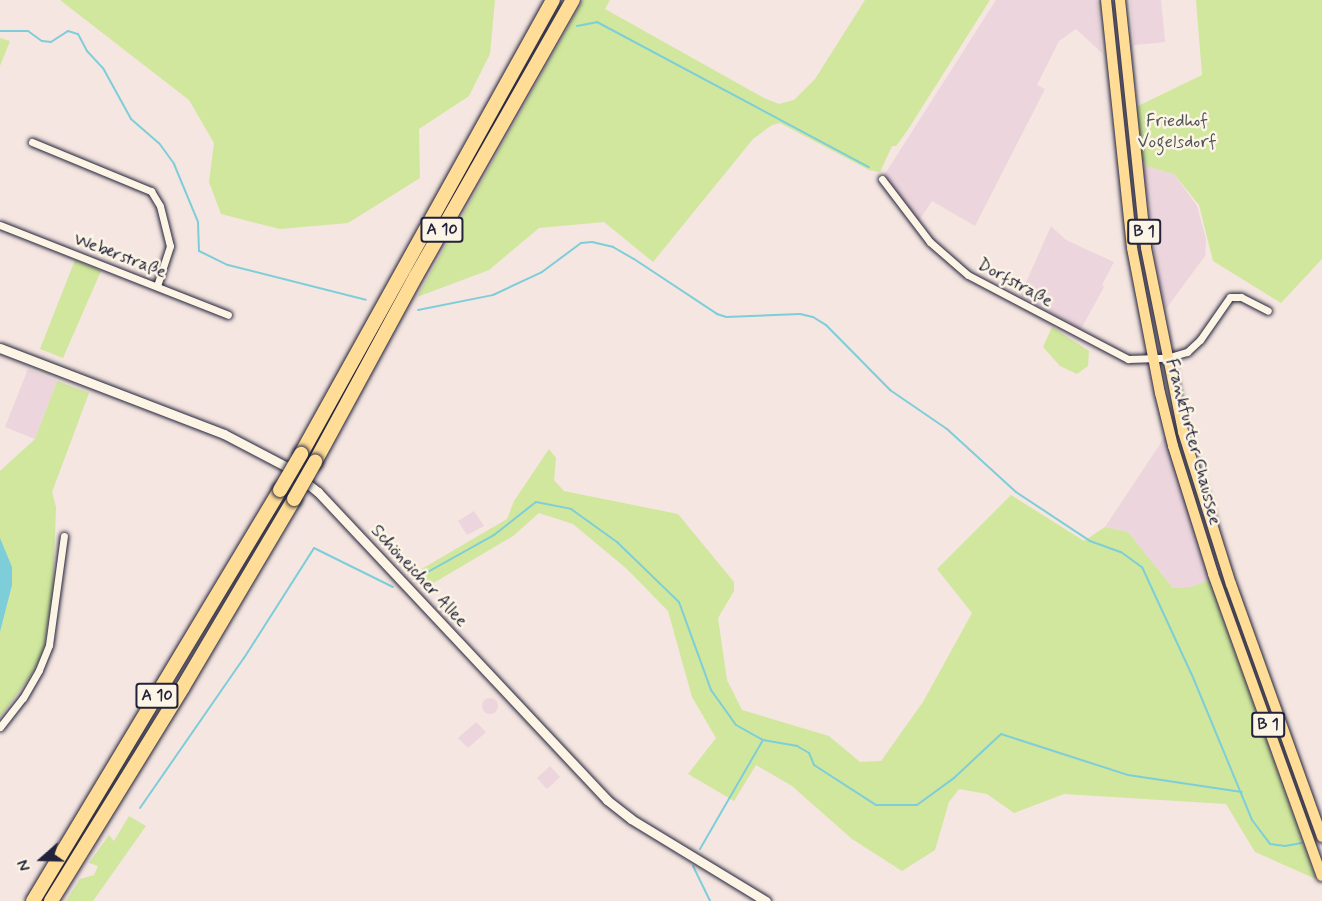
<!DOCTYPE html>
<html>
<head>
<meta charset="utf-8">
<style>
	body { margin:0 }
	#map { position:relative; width:1322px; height:901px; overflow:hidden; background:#f5e6e1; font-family:Mynerve,sans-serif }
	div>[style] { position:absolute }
	.built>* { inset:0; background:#ecd5dc }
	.round { border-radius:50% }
	.green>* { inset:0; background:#d0e79d }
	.water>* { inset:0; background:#7eced9 }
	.stream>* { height:2px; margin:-1px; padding:0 1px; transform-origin:1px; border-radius:1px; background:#7eced9 }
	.roads { filter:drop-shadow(0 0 2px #22223b) drop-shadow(0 0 2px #22223b) }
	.minor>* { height:7px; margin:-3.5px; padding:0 3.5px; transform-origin:3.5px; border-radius:3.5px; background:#fcf5e5 }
	.tertiary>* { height:9px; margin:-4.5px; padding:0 4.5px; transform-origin:4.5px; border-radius:4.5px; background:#fcf5e5 }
	.primary>* { height:10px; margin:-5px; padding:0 5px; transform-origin:5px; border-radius:5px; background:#ffdd96 }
	.motorway>* { height:14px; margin:-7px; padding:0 7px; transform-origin:7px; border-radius:7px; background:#ffdd96 }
	.bridges { filter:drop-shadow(0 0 2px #22223b) drop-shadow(0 0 2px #22223b) }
	.motorway-bridge>* { height:14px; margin:-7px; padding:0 7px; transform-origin:7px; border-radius:7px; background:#ffdd96 }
	span { translate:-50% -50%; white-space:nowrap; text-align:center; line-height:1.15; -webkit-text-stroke:5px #fcf5e5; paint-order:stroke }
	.shield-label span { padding:2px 4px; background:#fcf5e5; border:2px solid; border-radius:4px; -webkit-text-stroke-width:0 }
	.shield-label { font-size:16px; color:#22223b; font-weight:700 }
	.park-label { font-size:18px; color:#4e5354 }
	.street-label { font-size:18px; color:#22223b }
	.north { position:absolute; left:12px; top:829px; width:60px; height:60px; -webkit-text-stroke:4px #fcf5e5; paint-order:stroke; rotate:250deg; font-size:16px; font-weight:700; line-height:24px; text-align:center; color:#22223b }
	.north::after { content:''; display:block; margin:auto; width:21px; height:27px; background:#22223b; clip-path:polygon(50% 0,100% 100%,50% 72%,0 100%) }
</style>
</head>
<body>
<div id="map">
	<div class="built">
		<i style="clip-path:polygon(996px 0,1097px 0,1102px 53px,1076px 29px,1059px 41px,1037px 85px,1045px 89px,975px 226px,932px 201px,918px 222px,883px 177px)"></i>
		<i style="clip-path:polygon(1130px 0,1161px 0,1165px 42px,1134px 45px)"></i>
		<i style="clip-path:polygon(1142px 161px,1149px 167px,1174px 174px,1197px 206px,1206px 239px,1205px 256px,1166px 309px,1158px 276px)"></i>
		<i style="clip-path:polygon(1051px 226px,1066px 240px,1114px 262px,1102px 285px,1104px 287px,1081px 329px,1020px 296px)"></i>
		<i style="clip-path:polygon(28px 369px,57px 381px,35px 439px,5px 427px)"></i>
		<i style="clip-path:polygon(1166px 435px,1210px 574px,1209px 580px,1191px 587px,1173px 588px,1128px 532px,1105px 527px)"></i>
		<i style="clip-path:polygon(474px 511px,484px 526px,467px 535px,458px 521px)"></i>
		<i class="round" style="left:482px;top:698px;width:16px;height:16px"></i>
		<i style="clip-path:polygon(476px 722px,486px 732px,468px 748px,458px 738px)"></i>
		<i style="clip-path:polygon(550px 766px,560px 777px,547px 789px,537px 778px)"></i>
	</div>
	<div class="green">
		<i style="clip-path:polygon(60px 0,495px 0,490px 54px,469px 96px,419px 129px,420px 178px,348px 223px,280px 229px,221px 214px,209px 182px,214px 143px,189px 100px)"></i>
		<i style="clip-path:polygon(583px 0,610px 0,605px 9px,764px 98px,779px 104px,794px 100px,815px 79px,865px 0,990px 0,907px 131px,896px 146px,892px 146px,880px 172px,869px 170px,780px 123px,772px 125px,753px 139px,653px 262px,604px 222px,539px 228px,489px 270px,417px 297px)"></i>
		<i style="clip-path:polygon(1196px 0,1322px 0,1322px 259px,1281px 303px,1213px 261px,1199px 205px,1174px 174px,1149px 167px,1142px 161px,1136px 107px,1202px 75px)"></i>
		<i style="clip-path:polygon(0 38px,10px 41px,0 66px)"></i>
		<i style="clip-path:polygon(75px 260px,101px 271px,63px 358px,40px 349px)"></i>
		<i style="clip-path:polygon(1052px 327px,1089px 351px,1088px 366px,1077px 374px,1060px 366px,1043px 347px)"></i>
		<i style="clip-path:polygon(57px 381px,89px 393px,52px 492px,56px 507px,53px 593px,43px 653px,31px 675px,0 717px,0 471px,35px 439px)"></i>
		<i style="clip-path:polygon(549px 449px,556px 458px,554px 480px,564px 491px,678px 514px,734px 582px,734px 591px,718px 618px,727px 680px,742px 710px,829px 736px,860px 762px,881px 761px,923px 702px,972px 613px,937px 569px,1011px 495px,1084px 541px,1105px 527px,1128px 532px,1173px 588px,1191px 587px,1209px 580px,1316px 879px,1255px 852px,1226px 804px,1064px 794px,1014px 813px,987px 794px,959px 789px,949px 802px,935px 850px,902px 871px,852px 839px,792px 786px,756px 765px,734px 801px,688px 774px,716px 738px,692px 697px,668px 611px,627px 569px,573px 524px,539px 513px,513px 536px,425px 588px,413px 574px,507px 519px,514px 501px)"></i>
		<i style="clip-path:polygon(129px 816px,146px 826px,93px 901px,66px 901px,80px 879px,94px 875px,98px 866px,89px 863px,109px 835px,114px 841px)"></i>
	</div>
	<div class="water">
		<i style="clip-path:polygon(0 538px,12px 567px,12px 585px,0 632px)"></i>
	</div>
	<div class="stream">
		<i style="left:577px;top:26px;width:20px;rotate:-11deg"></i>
		<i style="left:597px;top:22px;width:308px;rotate:28.1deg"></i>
		<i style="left:0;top:31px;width:28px"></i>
		<i style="left:28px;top:31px;width:17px;rotate:36deg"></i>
		<i style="left:42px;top:41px;width:9px;rotate:6deg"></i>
		<i style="left:51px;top:42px;width:20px;rotate:-33deg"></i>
		<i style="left:68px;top:31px;width:10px;rotate:17deg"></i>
		<i style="left:78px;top:34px;width:19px;rotate:62deg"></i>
		<i style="left:87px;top:51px;width:23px;rotate:47deg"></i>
		<i style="left:103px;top:68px;width:58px;rotate:61.2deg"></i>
		<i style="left:131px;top:119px;width:37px;rotate:41deg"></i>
		<i style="left:159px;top:143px;width:26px;rotate:54deg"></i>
		<i style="left:174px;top:164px;width:63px;rotate:67.5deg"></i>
		<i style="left:198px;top:222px;width:29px;rotate:88deg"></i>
		<i style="left:199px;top:251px;width:32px;rotate:26deg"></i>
		<i style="left:228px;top:265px;width:142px;rotate:14.2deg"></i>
		<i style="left:418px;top:310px;width:76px;rotate:-11.3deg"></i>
		<i style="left:493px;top:295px;width:54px;rotate:-25.1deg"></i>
		<i style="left:542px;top:272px;width:49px;rotate:-36.6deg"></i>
		<i style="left:581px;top:243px;width:11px;rotate:-5deg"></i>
		<i style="left:592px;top:242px;width:22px;rotate:13deg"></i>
		<i style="left:613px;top:247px;width:24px;rotate:30deg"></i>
		<i style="left:634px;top:259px;width:100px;rotate:33.5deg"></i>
		<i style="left:717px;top:314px;width:9px;rotate:18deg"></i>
		<i style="left:726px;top:317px;width:74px;rotate:-2.3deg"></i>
		<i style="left:800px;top:314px;width:13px;rotate:13deg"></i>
		<i style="left:813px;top:317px;width:15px;rotate:32deg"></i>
		<i style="left:826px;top:325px;width:91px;rotate:45.4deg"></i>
		<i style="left:890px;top:390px;width:69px;rotate:34.4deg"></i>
		<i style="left:947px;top:429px;width:93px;rotate:42.4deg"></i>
		<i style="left:1016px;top:492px;width:89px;rotate:33.5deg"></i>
		<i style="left:1090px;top:541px;width:33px;rotate:20deg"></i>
		<i style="left:1121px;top:552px;width:26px;rotate:36deg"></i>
		<i style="left:1142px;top:567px;width:119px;rotate:65.2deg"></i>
		<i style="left:1192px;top:675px;width:157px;rotate:67.5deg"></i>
		<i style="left:1252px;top:820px;width:30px;rotate:53deg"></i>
		<i style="left:1270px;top:844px;width:15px;rotate:8deg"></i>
		<i style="left:1285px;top:846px;width:17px;rotate:-10deg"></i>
		<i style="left:417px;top:578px;width:88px;rotate:-29.2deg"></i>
		<i style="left:494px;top:535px;width:53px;rotate:-38.2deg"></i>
		<i style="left:536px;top:502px;width:36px;rotate:11deg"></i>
		<i style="left:571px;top:509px;width:57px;rotate:35.7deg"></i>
		<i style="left:617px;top:542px;width:86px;rotate:44.1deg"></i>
		<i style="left:679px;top:602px;width:94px;rotate:70deg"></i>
		<i style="left:711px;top:690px;width:43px;rotate:54.5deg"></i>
		<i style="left:736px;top:725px;width:31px;rotate:29deg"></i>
		<i style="left:763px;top:740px;width:35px;rotate:10deg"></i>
		<i style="left:797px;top:746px;width:14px;rotate:30deg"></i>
		<i style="left:809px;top:753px;width:13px;rotate:67deg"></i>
		<i style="left:814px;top:765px;width:74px;rotate:32.8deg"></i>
		<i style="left:876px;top:805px;width:41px"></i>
		<i style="left:917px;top:805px;width:46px;rotate:-36.1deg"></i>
		<i style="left:954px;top:778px;width:64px;rotate:-43.1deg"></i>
		<i style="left:1001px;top:734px;width:133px;rotate:17.9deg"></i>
		<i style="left:1128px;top:775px;width:115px;rotate:8.5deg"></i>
		<i style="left:140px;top:808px;width:183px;rotate:-55.3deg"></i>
		<i style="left:244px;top:658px;width:130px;rotate:-57.5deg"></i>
		<i style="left:314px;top:548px;width:88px;rotate:26.3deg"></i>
		<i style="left:700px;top:849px;width:126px;rotate:-60deg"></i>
		<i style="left:693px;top:866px;width:39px;rotate:64deg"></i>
	</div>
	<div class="roads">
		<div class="minor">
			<i style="left:32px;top:142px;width:129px;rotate:22.4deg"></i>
			<i style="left:151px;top:191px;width:17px;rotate:59deg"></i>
			<i style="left:160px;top:206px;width:41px;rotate:76deg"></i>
			<i style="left:170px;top:246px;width:42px;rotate:108deg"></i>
			<i style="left:882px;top:179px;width:79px;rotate:52.7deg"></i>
			<i style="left:930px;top:242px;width:50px;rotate:41deg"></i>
			<i style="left:968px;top:275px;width:181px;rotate:27.7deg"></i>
			<i style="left:1128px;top:359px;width:38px;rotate:-2deg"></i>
			<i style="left:1166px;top:358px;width:22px;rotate:-16deg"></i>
			<i style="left:1187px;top:352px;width:18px;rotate:-43deg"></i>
			<i style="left:1200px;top:340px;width:52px;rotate:-55.1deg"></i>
			<i style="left:1230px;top:297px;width:11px"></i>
			<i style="left:1241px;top:297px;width:30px;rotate:27deg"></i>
			<i style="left:0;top:225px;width:245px;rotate:21.5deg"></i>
			<i style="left:0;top:727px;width:37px;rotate:-52deg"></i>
			<i style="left:23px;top:698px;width:32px;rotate:-60deg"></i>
			<i style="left:39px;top:670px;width:27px;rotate:-68deg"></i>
			<i style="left:49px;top:645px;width:110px;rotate:-82.2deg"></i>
		</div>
		<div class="tertiary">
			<i style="left:0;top:348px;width:240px;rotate:21deg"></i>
			<i style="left:224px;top:434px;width:69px;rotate:27.7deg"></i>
			<i style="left:285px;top:466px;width:42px;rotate:38.2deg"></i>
			<i style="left:318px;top:492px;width:422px;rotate:46.8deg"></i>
			<i style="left:607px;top:800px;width:31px;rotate:38deg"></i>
			<i style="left:631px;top:819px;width:158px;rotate:31.3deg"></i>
		</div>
		<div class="primary">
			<i style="left:1106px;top:0;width:249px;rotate:84deg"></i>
			<i style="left:1132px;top:248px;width:148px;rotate:79.1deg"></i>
			<i style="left:1160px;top:393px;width:55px;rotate:76.2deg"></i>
			<i style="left:1173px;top:446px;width:134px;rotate:72.6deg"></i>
			<i style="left:1213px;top:574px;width:321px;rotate:70.2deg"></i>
			<i style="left:1120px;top:0;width:249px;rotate:84deg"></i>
			<i style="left:1146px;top:248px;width:188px;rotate:78.6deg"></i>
			<i style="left:1183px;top:432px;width:159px;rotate:72.5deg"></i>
			<i style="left:1231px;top:584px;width:269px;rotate:70.2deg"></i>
		</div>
		<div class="motorway">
			<i style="left:301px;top:454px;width:519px;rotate:-60.97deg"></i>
			<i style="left:315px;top:462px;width:212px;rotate:-61.5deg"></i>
			<i style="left:416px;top:276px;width:318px;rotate:-60.4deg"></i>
			<i style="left:33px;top:901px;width:480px;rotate:-59deg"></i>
			<i style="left:51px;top:901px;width:251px;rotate:-58.3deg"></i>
			<i style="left:183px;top:687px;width:218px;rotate:-59.4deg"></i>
		</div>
	</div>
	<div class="bridges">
		<div class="motorway-bridge">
			<i style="left:280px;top:490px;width:42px;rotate:-59.7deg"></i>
			<i style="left:294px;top:499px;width:43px;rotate:-60.4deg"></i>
		</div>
	</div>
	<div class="shield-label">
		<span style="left:442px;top:230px">A 10</span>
		<span style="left:1144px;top:232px">B 1</span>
		<span style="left:157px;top:696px">A 10</span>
		<span style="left:1268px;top:725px">B 1</span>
	</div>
	<div class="park-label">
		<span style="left:1177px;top:132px">Friedhof<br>Vogelsdorf</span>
	</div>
	<div class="street-label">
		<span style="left:120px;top:256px;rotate:21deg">Weberstraße</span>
		<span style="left:1015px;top:283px;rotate:29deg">Dorfstraße</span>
		<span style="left:1193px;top:442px;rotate:75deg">Frankfurter Chaussee</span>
		<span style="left:419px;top:576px;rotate:47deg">Schöneicher Allee</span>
	</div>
	<div class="north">N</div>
</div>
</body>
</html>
